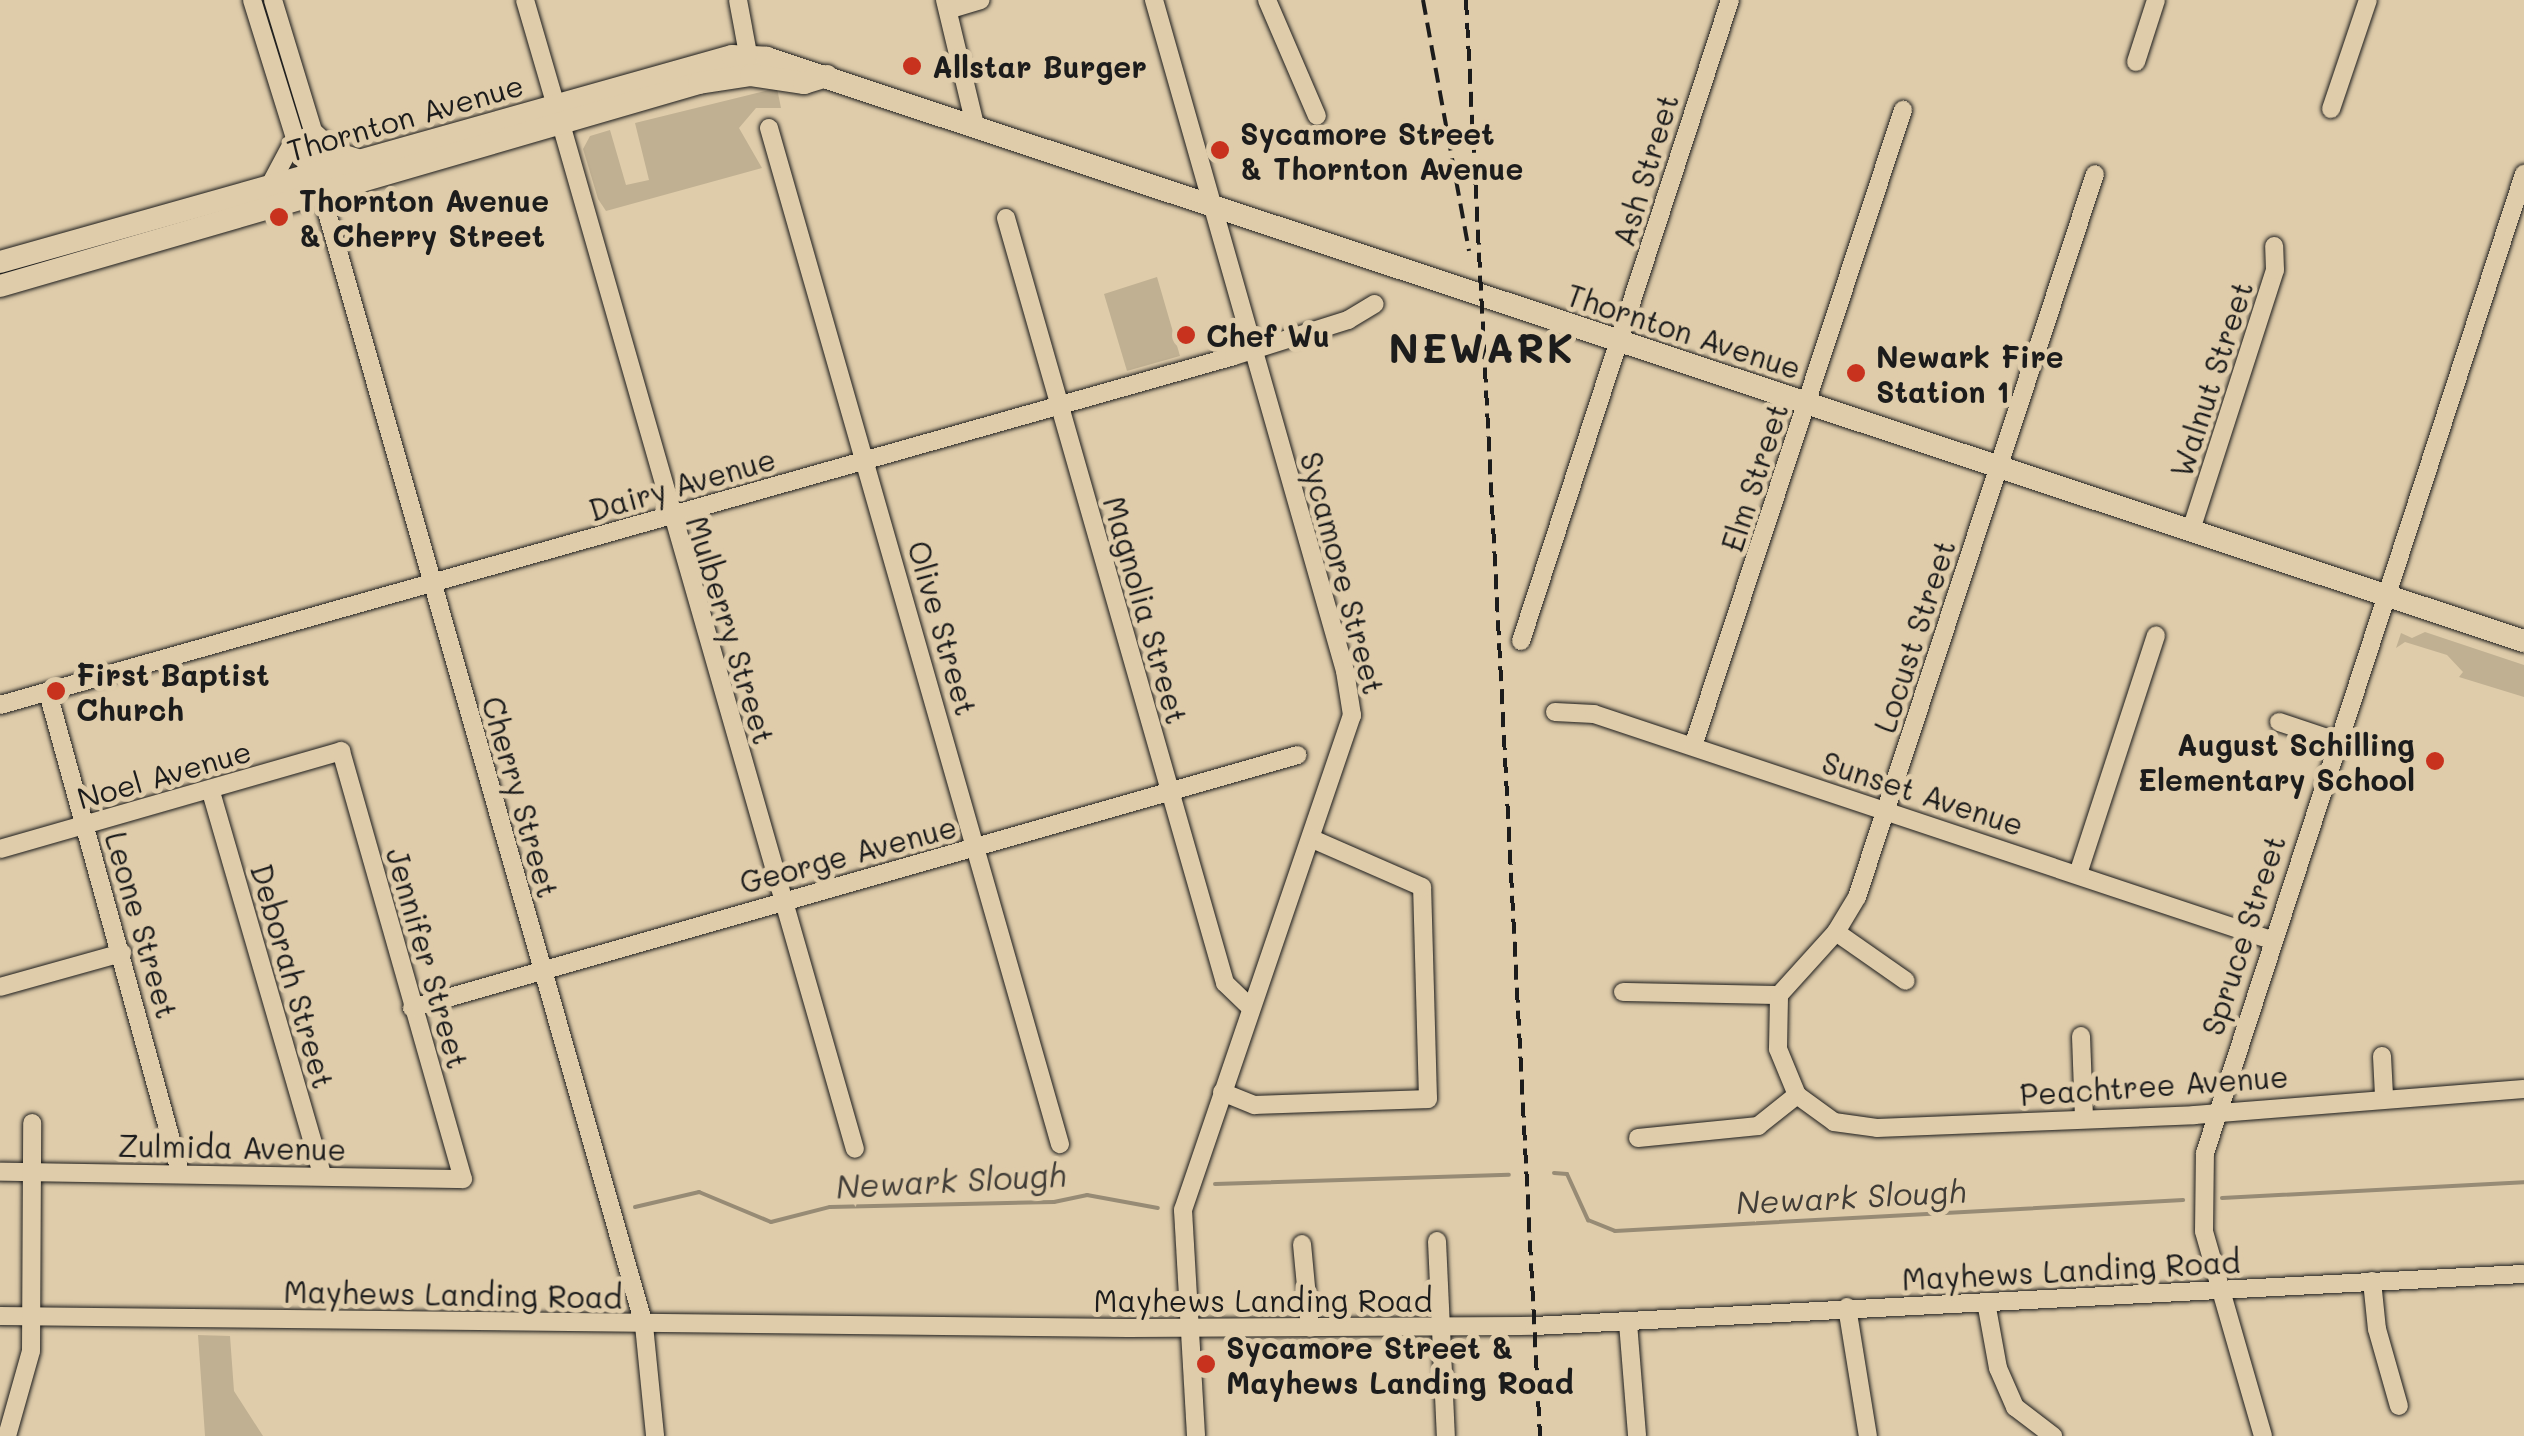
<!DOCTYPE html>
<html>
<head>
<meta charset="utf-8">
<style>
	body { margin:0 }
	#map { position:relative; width:2524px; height:1436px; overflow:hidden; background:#dfccaa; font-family:Mali,sans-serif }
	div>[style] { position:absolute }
	.green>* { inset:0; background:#c0b092 }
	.stream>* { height:4px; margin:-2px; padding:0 2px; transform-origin:2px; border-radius:2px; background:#978b75 }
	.roads { filter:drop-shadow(0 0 2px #1c1c1c) drop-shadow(0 0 2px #1c1c1c) }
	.minor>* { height:18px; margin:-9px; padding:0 9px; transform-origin:9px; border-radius:9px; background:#dfccaa }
	.major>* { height:22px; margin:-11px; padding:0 11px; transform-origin:11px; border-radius:11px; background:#dfccaa }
	.rail>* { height:4px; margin-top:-2px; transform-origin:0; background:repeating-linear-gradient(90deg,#1c1c1c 0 15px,transparent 0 23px) }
	.dots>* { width:28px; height:28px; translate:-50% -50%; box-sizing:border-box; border:5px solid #dfccaa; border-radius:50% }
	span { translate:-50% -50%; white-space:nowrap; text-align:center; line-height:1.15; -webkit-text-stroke:10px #dfccaa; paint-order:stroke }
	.poi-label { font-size:30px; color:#1c1c1c; font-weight:700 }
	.left { translate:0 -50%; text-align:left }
	.right { translate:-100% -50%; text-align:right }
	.street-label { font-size:30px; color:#1c1c1c }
	.water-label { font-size:32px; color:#413d37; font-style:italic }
	.district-label { font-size:40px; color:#1c1c1c; font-weight:700; letter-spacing:2.5px }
</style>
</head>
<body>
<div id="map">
	<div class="green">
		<i style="clip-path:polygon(777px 88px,781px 108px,756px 108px,739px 128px,762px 168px,606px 211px,598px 199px,583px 149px,590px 136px,610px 130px,626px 185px,649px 180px,635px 123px)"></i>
		<i style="clip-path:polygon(1157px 277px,1180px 356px,1127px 371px,1104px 294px)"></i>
		<i style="clip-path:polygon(2425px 632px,2524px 665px,2524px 697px,2459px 677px,2463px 672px,2447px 655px,2405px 642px,2396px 648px,2401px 633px,2412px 638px)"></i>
		<i style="clip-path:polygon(198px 1335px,230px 1336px,234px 1391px,263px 1436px,205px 1436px)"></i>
	</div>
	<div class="stream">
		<i style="left:1554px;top:1173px;width:13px;rotate:4deg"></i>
		<i style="left:1567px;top:1174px;width:51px;rotate:65.5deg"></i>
		<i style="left:1588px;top:1220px;width:29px;rotate:22deg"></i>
		<i style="left:1615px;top:1231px;width:569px;rotate:-3.12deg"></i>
		<i style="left:1215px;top:1184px;width:294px;rotate:-1.8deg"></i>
		<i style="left:2222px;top:1198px;width:302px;rotate:-3deg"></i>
		<i style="left:635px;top:1207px;width:66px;rotate:-13.2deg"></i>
		<i style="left:699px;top:1192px;width:78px;rotate:22.6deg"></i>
		<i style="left:771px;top:1222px;width:61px;rotate:-14.3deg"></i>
		<i style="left:830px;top:1207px;width:224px;rotate:-1.3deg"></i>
		<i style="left:1054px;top:1202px;width:34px;rotate:-12deg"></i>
		<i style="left:1087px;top:1195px;width:72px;rotate:10.4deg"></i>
	</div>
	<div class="roads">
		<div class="minor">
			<i style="left:252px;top:0;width:164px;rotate:72.7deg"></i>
			<i style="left:301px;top:157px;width:23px;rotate:47deg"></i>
			<i style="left:273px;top:0;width:161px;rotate:73deg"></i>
			<i style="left:320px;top:154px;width:41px;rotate:87.2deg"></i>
			<i style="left:322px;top:195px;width:1175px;rotate:74.09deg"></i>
			<i style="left:644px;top:1325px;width:112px;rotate:84.3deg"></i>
			<i style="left:525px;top:0;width:110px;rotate:73.7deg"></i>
			<i style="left:738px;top:0;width:71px;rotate:79.5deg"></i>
			<i style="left:945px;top:0;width:129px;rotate:76.5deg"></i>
			<i style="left:1154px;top:0;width:698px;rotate:74.11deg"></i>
			<i style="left:1345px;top:671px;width:45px;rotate:81deg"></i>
			<i style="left:1352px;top:715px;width:523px;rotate:108.85deg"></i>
			<i style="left:1183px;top:1210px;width:226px;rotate:86.7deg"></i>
			<i style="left:1267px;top:0;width:126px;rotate:66.7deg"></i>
			<i style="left:948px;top:10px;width:34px;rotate:-17deg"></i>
			<i style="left:2136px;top:62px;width:65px;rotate:-72.1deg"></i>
			<i style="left:2331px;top:109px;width:115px;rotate:-71.3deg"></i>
			<i style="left:561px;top:124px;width:1066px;rotate:74deg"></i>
			<i style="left:769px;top:128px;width:1057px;rotate:74.02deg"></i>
			<i style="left:315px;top:133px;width:27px;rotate:42deg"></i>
			<i style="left:335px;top:151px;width:31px;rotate:17deg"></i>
			<i style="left:270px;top:185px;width:53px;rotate:-62deg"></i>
			<i style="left:1006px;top:218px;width:796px;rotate:74.02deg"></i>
			<i style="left:1225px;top:983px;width:35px;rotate:44deg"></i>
			<i style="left:2191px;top:530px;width:273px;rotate:-72.1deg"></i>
			<i style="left:2275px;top:270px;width:24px;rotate:-92deg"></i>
			<i style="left:1521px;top:641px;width:674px;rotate:-71.94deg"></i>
			<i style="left:48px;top:693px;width:498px;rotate:74.6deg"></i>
			<i style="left:0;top:705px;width:1282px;rotate:-15.79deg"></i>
			<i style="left:1234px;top:356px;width:120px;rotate:-17.5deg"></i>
			<i style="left:1348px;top:320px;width:31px;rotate:-31deg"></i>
			<i style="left:1555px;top:712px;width:39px;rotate:3deg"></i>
			<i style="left:1594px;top:714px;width:714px;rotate:18.46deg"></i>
			<i style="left:2279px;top:722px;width:60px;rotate:18.4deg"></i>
			<i style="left:1693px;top:746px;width:670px;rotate:-71.73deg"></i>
			<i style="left:211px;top:792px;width:399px;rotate:73.8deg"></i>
			<i style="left:0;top:849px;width:355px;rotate:-16deg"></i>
			<i style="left:341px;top:751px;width:445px;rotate:74.1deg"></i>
			<i style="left:463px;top:1179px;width:463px;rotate:-179.1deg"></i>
			<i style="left:2078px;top:874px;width:251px;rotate:-71.9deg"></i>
			<i style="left:1836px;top:932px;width:85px;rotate:35deg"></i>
			<i style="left:0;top:987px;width:127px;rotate:-15.6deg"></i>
			<i style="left:1623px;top:992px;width:156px;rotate:1.1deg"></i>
			<i style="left:412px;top:1008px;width:921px;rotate:-15.94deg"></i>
			<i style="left:2081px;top:1036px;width:82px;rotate:87.9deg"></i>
			<i style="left:2382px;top:1056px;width:40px;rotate:87.1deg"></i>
			<i style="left:1222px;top:1092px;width:35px;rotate:22deg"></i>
			<i style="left:1255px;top:1105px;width:173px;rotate:-2deg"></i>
			<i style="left:1428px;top:1099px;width:212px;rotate:-91.6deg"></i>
			<i style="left:1422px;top:887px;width:120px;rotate:-156.4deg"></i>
			<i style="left:1797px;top:1095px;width:50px;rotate:-112.4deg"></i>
			<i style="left:1778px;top:1049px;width:54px;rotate:-88.9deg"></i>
			<i style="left:1779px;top:995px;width:85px;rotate:-47.9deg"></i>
			<i style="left:1836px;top:932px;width:41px;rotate:-59deg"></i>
			<i style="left:1857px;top:897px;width:761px;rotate:-71.78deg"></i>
			<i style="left:1797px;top:1095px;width:46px;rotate:36.1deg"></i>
			<i style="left:1834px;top:1122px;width:43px;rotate:7.9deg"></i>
			<i style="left:1877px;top:1128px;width:317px;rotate:-2.3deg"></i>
			<i style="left:2194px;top:1115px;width:331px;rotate:-4.5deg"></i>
			<i style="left:1638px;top:1138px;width:121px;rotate:-5.7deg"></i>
			<i style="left:1758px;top:1126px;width:50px;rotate:-38.5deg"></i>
			<i style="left:1437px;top:1241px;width:195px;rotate:87.4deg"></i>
			<i style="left:1302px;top:1244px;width:84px;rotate:84.6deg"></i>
			<i style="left:2372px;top:1281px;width:48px;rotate:84.1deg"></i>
			<i style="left:2377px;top:1329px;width:80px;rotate:74.1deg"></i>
			<i style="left:1986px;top:1302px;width:67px;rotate:79.7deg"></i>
			<i style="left:1998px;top:1368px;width:43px;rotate:66.4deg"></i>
			<i style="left:2015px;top:1407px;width:48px;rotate:37.3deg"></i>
			<i style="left:1847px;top:1307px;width:131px;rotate:80.8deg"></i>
			<i style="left:0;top:1316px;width:1128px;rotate:0.61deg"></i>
			<i style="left:1128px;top:1328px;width:406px;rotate:-0.3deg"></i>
			<i style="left:1534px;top:1326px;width:991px;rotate:-3.01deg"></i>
			<i style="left:1628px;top:1323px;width:113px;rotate:85.4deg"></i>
			<i style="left:7px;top:1436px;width:88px;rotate:-74.2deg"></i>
			<i style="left:31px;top:1351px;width:228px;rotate:-89.7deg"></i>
			<i style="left:2263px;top:1436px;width:213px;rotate:-106.1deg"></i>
			<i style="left:2204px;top:1231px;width:78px;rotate:-89.3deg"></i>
			<i style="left:2205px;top:1153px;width:1030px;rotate:-71.95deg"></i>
		</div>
		<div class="major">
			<i style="left:0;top:262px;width:760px;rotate:-15.72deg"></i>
			<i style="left:732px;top:56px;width:35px;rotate:3deg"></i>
			<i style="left:767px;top:58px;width:1851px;rotate:18.36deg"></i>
			<i style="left:0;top:286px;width:728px;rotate:-16.19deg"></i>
			<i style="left:699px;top:83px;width:53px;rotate:-8.7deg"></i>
			<i style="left:751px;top:75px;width:54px;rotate:8.6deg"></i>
			<i style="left:804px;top:83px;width:24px;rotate:-17deg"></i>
		</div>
	</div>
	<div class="rail">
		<i style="left:1423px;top:0;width:255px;rotate:79.6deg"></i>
		<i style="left:1466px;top:0;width:1438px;rotate:87.05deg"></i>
	</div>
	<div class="dots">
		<i style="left:912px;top:66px;background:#c8321e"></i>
		<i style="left:1220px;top:150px;background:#c8321e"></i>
		<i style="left:279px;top:217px;background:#c8321e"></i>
		<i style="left:1186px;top:335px;background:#c8321e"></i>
		<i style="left:1856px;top:373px;background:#c8321e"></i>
		<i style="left:56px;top:691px;background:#c8321e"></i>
		<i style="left:2435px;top:761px;background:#c8321e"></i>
		<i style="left:1206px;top:1364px;background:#c8321e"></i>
	</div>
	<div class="poi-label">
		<span class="left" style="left:932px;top:66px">Allstar Burger</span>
		<span class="left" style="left:1240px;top:150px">Sycamore Street<br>&amp; Thornton Avenue</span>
		<span class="left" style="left:299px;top:217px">Thornton Avenue<br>&amp; Cherry Street</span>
		<span class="left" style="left:1206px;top:335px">Chef Wu</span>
		<span class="left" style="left:1876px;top:373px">Newark Fire<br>Station 1</span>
		<span class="left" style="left:76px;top:691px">First Baptist<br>Church</span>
		<span class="right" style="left:2415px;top:761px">August Schilling<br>Elementary School</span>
		<span class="left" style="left:1226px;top:1364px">Sycamore Street &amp;<br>Mayhews Landing Road</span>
	</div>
	<div class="street-label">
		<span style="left:405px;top:117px;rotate:-16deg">Thornton Avenue</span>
		<span style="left:1645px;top:170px;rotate:-73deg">Ash Street</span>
		<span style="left:1684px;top:331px;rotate:18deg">Thornton Avenue</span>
		<span style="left:2211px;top:379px;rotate:-72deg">Walnut Street</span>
		<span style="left:1754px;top:477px;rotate:-72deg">Elm Street</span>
		<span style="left:682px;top:484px;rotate:-16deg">Dairy Avenue</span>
		<span style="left:1343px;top:573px;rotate:75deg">Sycamore Street</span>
		<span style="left:1146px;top:610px;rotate:74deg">Magnolia Street</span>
		<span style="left:943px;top:628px;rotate:74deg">Olive Street</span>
		<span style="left:731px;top:630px;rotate:73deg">Mulberry Street</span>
		<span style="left:1914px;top:636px;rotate:-72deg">Locust Street</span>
		<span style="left:164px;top:774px;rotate:-16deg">Noel Avenue</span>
		<span style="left:1923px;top:793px;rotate:18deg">Sunset Avenue</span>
		<span style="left:521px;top:797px;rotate:74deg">Cherry Street</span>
		<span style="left:848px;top:854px;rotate:-15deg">George Avenue</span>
		<span style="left:142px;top:925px;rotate:74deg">Leone Street</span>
		<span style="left:2243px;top:935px;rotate:-72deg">Spruce Street</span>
		<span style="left:428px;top:958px;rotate:74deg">Jennifer Street</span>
		<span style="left:293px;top:976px;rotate:74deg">Deborah Street</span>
		<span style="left:2154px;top:1085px;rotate:-4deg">Peachtree Avenue</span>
		<span style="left:232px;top:1147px;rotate:1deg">Zulmida Avenue</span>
		<span style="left:2071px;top:1270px;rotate:-3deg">Mayhews Landing Road</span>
		<span style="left:453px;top:1294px;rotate:1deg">Mayhews Landing Road</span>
		<span style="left:1263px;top:1300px">Mayhews Landing Road</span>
	</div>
	<div class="water-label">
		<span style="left:951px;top:1180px;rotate:-3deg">Newark Slough</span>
		<span style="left:1851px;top:1196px;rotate:-3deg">Newark Slough</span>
	</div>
	<div class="district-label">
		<span style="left:1482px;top:347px">NEWARK</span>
	</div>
</div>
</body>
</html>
